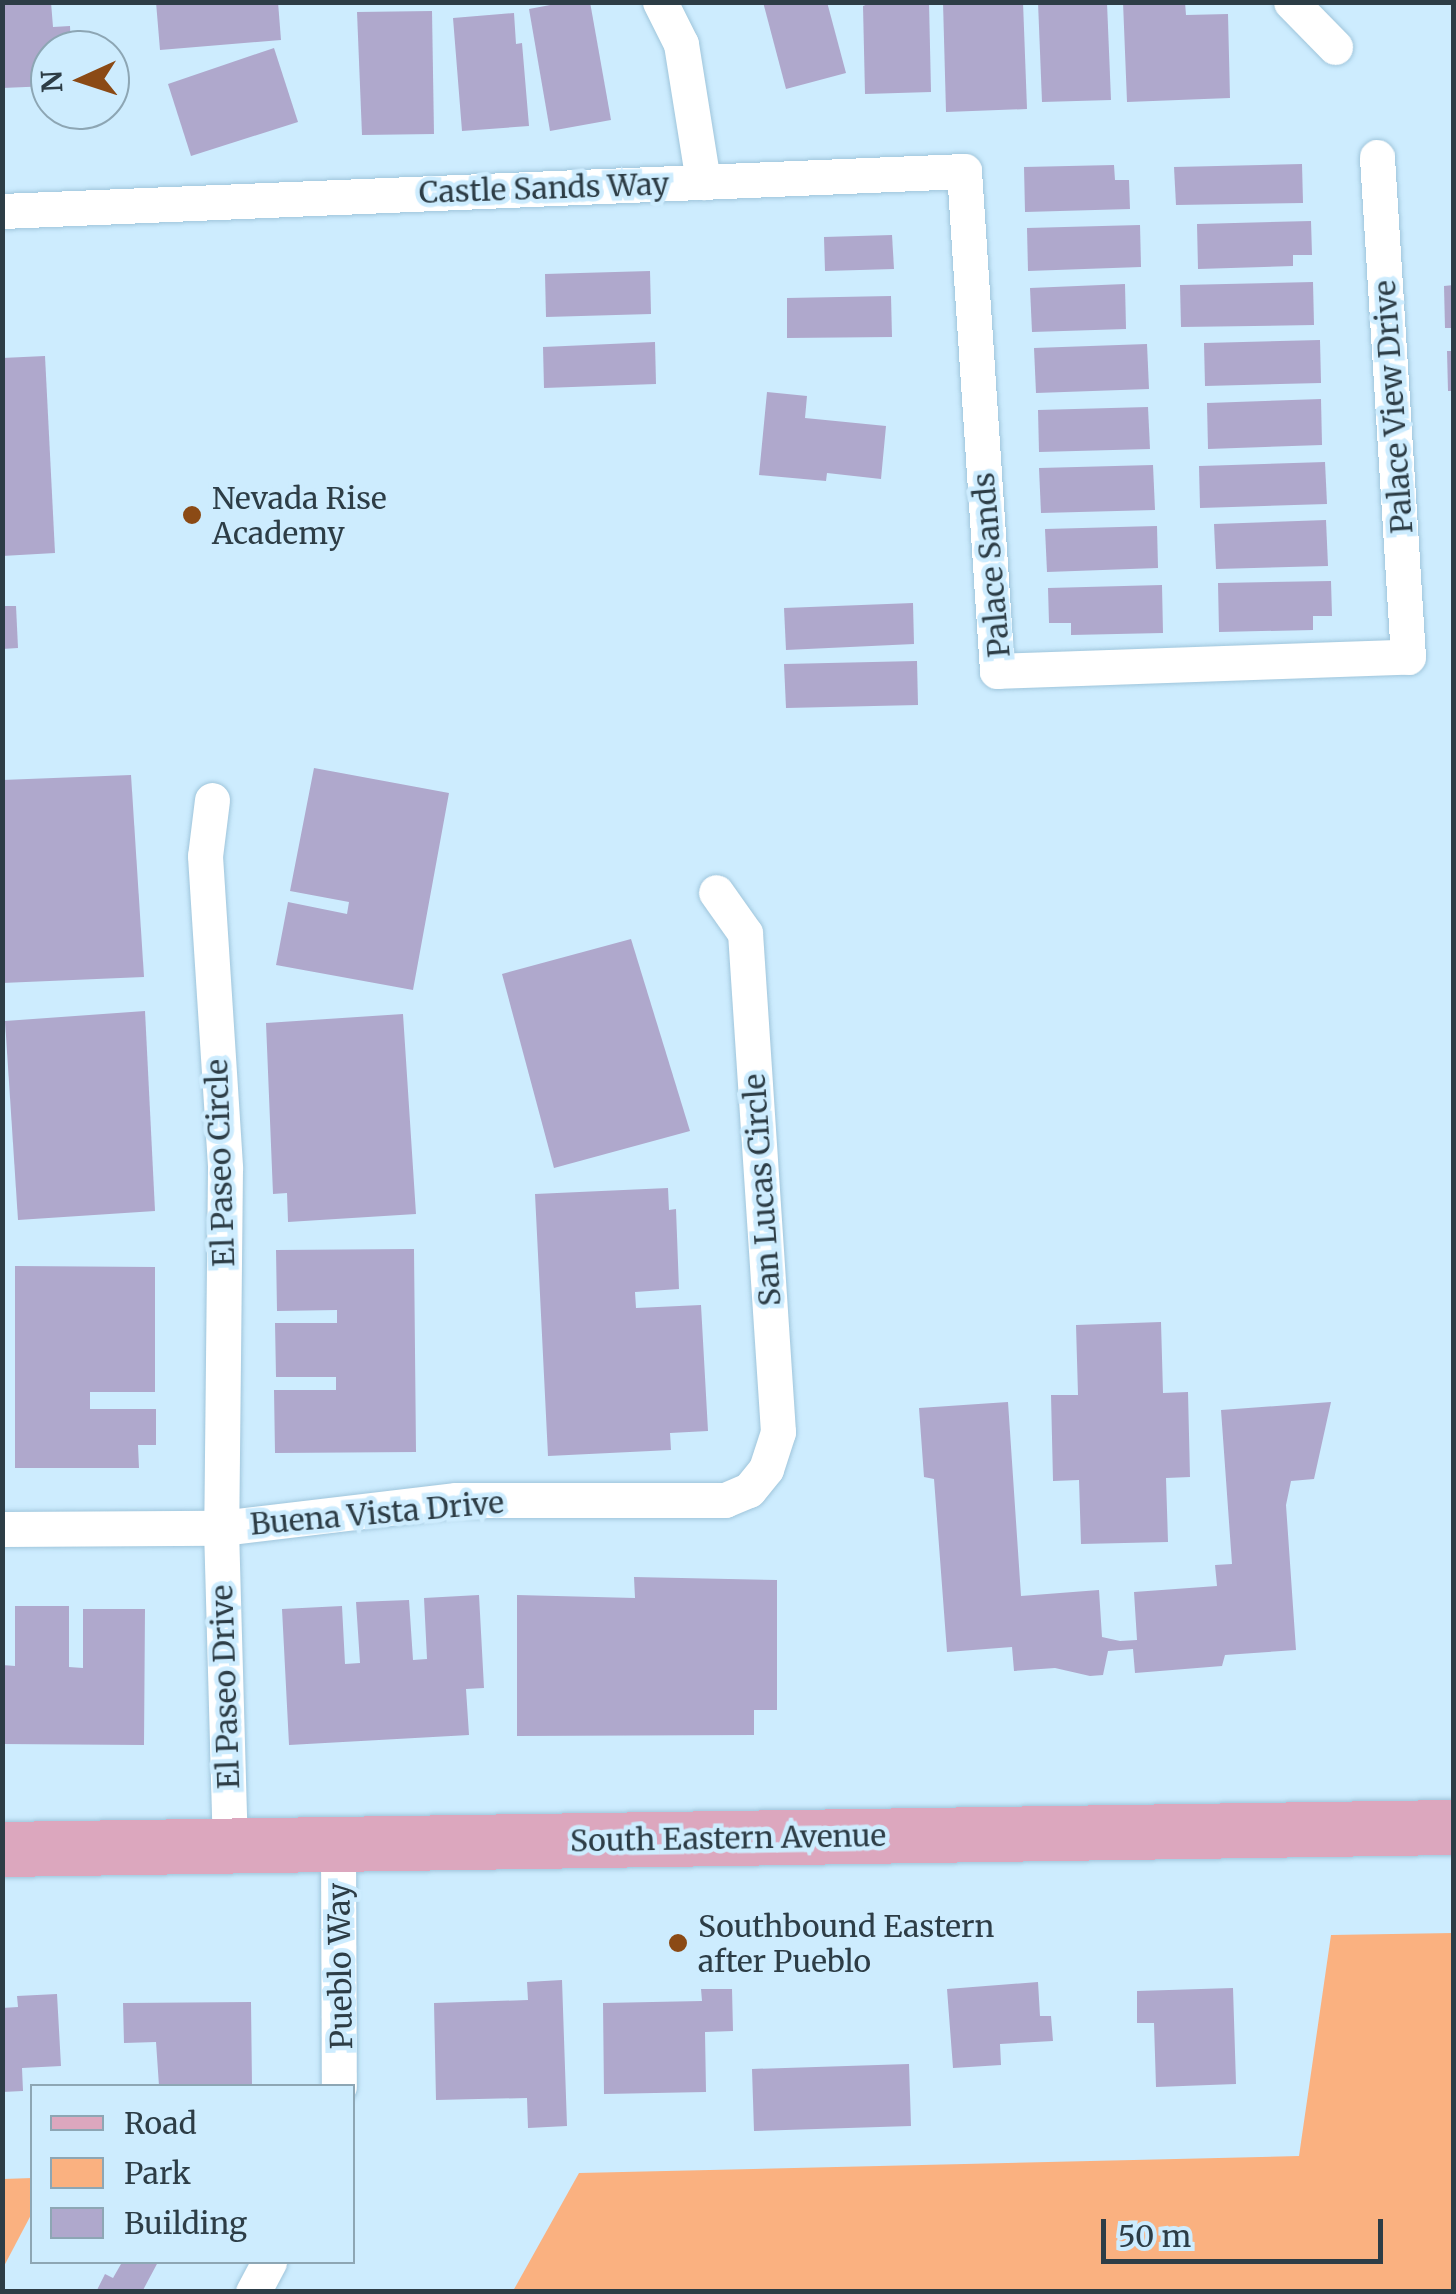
<!DOCTYPE html>
<html>
<head>
<meta charset="utf-8">
<style>
	body { margin:0 }
	#map { position:relative; width:1456px; height:2294px; overflow:hidden; background:#cdecfe; font-family:Merriweather,serif }
	div>[style] { position:absolute }
	.green>* { inset:0; background:#fab180 }
	.building>* { inset:0; background:#afa8cc }
	.roads { filter:drop-shadow(0 0 2px #9fc5db) drop-shadow(0 0 2px #9fc5db) }
	.minor>* { height:35px; margin:-17.5px; padding:0 17.5px; transform-origin:17.5px; border-radius:17.5px; background:#fff }
	.primary>* { height:55px; margin:-27.5px; padding:0 27.5px; transform-origin:27.5px; border-radius:27.5px; background:#dca7be }
	.dots>* { width:28px; height:28px; translate:-50% -50%; box-sizing:border-box; border:5px solid #cdecfe; border-radius:50% }
	span { translate:-50% -50%; white-space:nowrap; text-align:center; line-height:1.15; -webkit-text-stroke:9px #cdecfe; paint-order:stroke }
	.street-label { font-size:30px; color:#2d3d46 }
	.poi-label { font-size:30px; color:#2d3d46 }
	.left { translate:0 -50%; text-align:left }
	.frame { position:absolute; inset:0; border:5px solid #2d3d46; pointer-events:none }
	.legend { position:absolute; left:30px; top:2084px; width:325px; height:180px; box-sizing:border-box; background:#cdecfe; border:2px solid #8da6b4; margin:0; padding:12px 18px; list-style:none; font-size:30px; color:#2d3d46 }
	.legend li { display:flex; align-items:center; gap:20px; height:50px }
	.legend b { width:50px; border:2px solid #8da6b4 }
	.north { position:absolute; left:30px; top:30px; width:100px; height:100px; box-sizing:border-box; background:#cdecfe; border:2px solid #8da6b4; border-radius:50%; rotate:267deg; font-size:28px; font-weight:700; line-height:40px; text-align:center; color:#2d3d46 }
	.north::after { content:''; display:block; margin:auto; width:35px; height:45px; background:#8b4a15; clip-path:polygon(50% 0,100% 100%,50% 72%,0 100%) }
	.scale { position:absolute; left:1101px; top:2219px; width:282px; height:45px; box-sizing:border-box; border:5px solid #2d3d46; border-top:0; padding-left:12px; font-size:30px; line-height:35px; white-space:nowrap; color:#2d3d46; -webkit-text-stroke:8px #cdecfe; paint-order:stroke }
</style>
</head>
<body>
<div id="map">
	<div class="green">
		<i style="clip-path:polygon(1453px 1933px,1453px 2291px,513px 2291px,579px 2173px,1299px 2156px,1331px 1935px)"></i>
		<i style="clip-path:polygon(32px 2178px,32px 2213px,3px 2268px,3px 2179px)"></i>
	</div>
	<div class="building">
		<i style="clip-path:polygon(2px 2px,51px 2px,53px 27px,70px 26px,71px 50px,50px 50px,50px 86px,2px 88px)"></i>
		<i style="clip-path:polygon(156px 2px,278px 2px,281px 40px,160px 50px)"></i>
		<i style="clip-path:polygon(566px 2px,590px 2px,611px 120px,550px 131px,529px 9px)"></i>
		<i style="clip-path:polygon(763px 2px,827px 2px,846px 73px,786px 89px)"></i>
		<i style="clip-path:polygon(873px 2px,929px 2px,931px 92px,865px 94px,863px 6px)"></i>
		<i style="clip-path:polygon(943px 2px,1023px 2px,1027px 109px,946px 112px)"></i>
		<i style="clip-path:polygon(1038px 2px,1107px 3px,1111px 100px,1042px 102px)"></i>
		<i style="clip-path:polygon(1123px 2px,1185px 2px,1186px 15px,1228px 14px,1230px 98px,1127px 102px)"></i>
		<i style="clip-path:polygon(432px 11px,434px 134px,362px 135px,357px 12px)"></i>
		<i style="clip-path:polygon(514px 13px,516px 44px,522px 43px,529px 126px,462px 131px,453px 18px)"></i>
		<i style="clip-path:polygon(274px 48px,298px 122px,191px 156px,168px 84px)"></i>
		<i style="clip-path:polygon(1302px 164px,1303px 203px,1176px 205px,1174px 167px)"></i>
		<i style="clip-path:polygon(1114px 165px,1115px 180px,1129px 180px,1130px 209px,1025px 212px,1024px 167px)"></i>
		<i style="clip-path:polygon(1311px 221px,1312px 255px,1293px 255px,1293px 266px,1198px 269px,1197px 224px)"></i>
		<i style="clip-path:polygon(1140px 225px,1141px 267px,1028px 271px,1027px 228px)"></i>
		<i style="clip-path:polygon(892px 235px,894px 269px,825px 271px,824px 237px)"></i>
		<i style="clip-path:polygon(650px 271px,651px 314px,546px 317px,545px 274px)"></i>
		<i style="clip-path:polygon(1313px 282px,1314px 325px,1181px 327px,1180px 285px)"></i>
		<i style="clip-path:polygon(1125px 284px,1126px 329px,1032px 332px,1030px 288px)"></i>
		<i style="clip-path:polygon(1454px 285px,1454px 328px,1445px 328px,1444px 286px)"></i>
		<i style="clip-path:polygon(891px 296px,892px 337px,787px 338px,787px 298px)"></i>
		<i style="clip-path:polygon(1320px 340px,1321px 383px,1205px 386px,1204px 343px)"></i>
		<i style="clip-path:polygon(655px 342px,656px 384px,544px 388px,543px 347px)"></i>
		<i style="clip-path:polygon(1147px 344px,1149px 389px,1036px 393px,1034px 348px)"></i>
		<i style="clip-path:polygon(1447px 351px,1454px 351px,1454px 391px,1448px 391px)"></i>
		<i style="clip-path:polygon(45px 356px,55px 553px,2px 556px,2px 358px)"></i>
		<i style="clip-path:polygon(767px 392px,807px 396px,805px 418px,886px 426px,881px 479px,827px 473px,826px 481px,759px 475px)"></i>
		<i style="clip-path:polygon(1321px 399px,1322px 445px,1208px 449px,1207px 403px)"></i>
		<i style="clip-path:polygon(1148px 407px,1150px 449px,1039px 452px,1038px 410px)"></i>
		<i style="clip-path:polygon(1325px 462px,1327px 504px,1200px 508px,1199px 466px)"></i>
		<i style="clip-path:polygon(1153px 465px,1155px 510px,1041px 513px,1039px 468px)"></i>
		<i style="clip-path:polygon(1326px 520px,1328px 566px,1216px 569px,1214px 524px)"></i>
		<i style="clip-path:polygon(1157px 526px,1158px 568px,1047px 572px,1045px 529px)"></i>
		<i style="clip-path:polygon(1331px 581px,1332px 616px,1313px 616px,1313px 630px,1219px 632px,1218px 583px)"></i>
		<i style="clip-path:polygon(1162px 585px,1163px 633px,1071px 635px,1071px 623px,1049px 623px,1048px 588px)"></i>
		<i style="clip-path:polygon(913px 603px,914px 644px,786px 650px,784px 608px)"></i>
		<i style="clip-path:polygon(2px 606px,16px 606px,18px 648px,2px 649px)"></i>
		<i style="clip-path:polygon(917px 661px,918px 705px,786px 708px,784px 664px)"></i>
		<i style="clip-path:polygon(314px 768px,449px 793px,413px 990px,276px 965px,288px 902px,347px 914px,349px 902px,290px 891px)"></i>
		<i style="clip-path:polygon(131px 775px,144px 977px,2px 983px,2px 780px)"></i>
		<i style="clip-path:polygon(631px 939px,690px 1131px,554px 1168px,502px 974px)"></i>
		<i style="clip-path:polygon(145px 1011px,155px 1211px,18px 1220px,5px 1021px)"></i>
		<i style="clip-path:polygon(403px 1014px,416px 1214px,288px 1222px,287px 1193px,273px 1194px,266px 1023px)"></i>
		<i style="clip-path:polygon(668px 1188px,669px 1210px,676px 1209px,679px 1289px,635px 1292px,636px 1308px,701px 1305px,708px 1431px,670px 1433px,671px 1450px,548px 1456px,535px 1194px)"></i>
		<i style="clip-path:polygon(414px 1249px,416px 1452px,275px 1453px,274px 1390px,336px 1390px,336px 1377px,276px 1377px,275px 1323px,337px 1323px,337px 1310px,277px 1311px,276px 1250px)"></i>
		<i style="clip-path:polygon(15px 1266px,155px 1267px,155px 1392px,90px 1392px,90px 1409px,156px 1409px,156px 1445px,138px 1445px,139px 1468px,15px 1468px)"></i>
		<i style="clip-path:polygon(1161px 1322px,1163px 1393px,1188px 1392px,1190px 1477px,1166px 1478px,1168px 1542px,1081px 1544px,1079px 1480px,1053px 1481px,1051px 1395px,1078px 1395px,1076px 1325px)"></i>
		<i style="clip-path:polygon(1008px 1402px,1021px 1596px,1099px 1590px,1102px 1637px,1120px 1641px,1137px 1640px,1134px 1592px,1217px 1586px,1215px 1565px,1232px 1564px,1221px 1410px,1331px 1402px,1314px 1479px,1291px 1481px,1286px 1505px,1296px 1650px,1225px 1655px,1222px 1666px,1135px 1673px,1133px 1649px,1108px 1651px,1103px 1675px,1090px 1676px,1055px 1668px,1014px 1671px,1012px 1647px,947px 1652px,934px 1479px,924px 1477px,919px 1408px)"></i>
		<i style="clip-path:polygon(634px 1577px,777px 1580px,777px 1710px,754px 1710px,754px 1735px,517px 1736px,517px 1595px,635px 1598px)"></i>
		<i style="clip-path:polygon(479px 1595px,484px 1688px,466px 1689px,469px 1735px,289px 1745px,282px 1609px,342px 1606px,345px 1664px,360px 1663px,356px 1602px,409px 1600px,413px 1660px,427px 1659px,424px 1598px)"></i>
		<i style="clip-path:polygon(15px 1606px,69px 1606px,69px 1667px,83px 1668px,83px 1609px,145px 1609px,144px 1745px,2px 1744px,2px 1665px,15px 1666px)"></i>
		<i style="clip-path:polygon(562px 1980px,567px 2126px,528px 2128px,527px 2098px,436px 2100px,434px 2003px,528px 2000px,527px 1982px)"></i>
		<i style="clip-path:polygon(1038px 1982px,1040px 2016px,1051px 2016px,1053px 2041px,1000px 2044px,1001px 2065px,953px 2068px,947px 1989px)"></i>
		<i style="clip-path:polygon(1233px 1988px,1236px 2084px,1156px 2087px,1154px 2023px,1137px 2023px,1137px 1991px)"></i>
		<i style="clip-path:polygon(701px 1989px,732px 1989px,733px 2031px,705px 2032px,706px 2092px,604px 2094px,603px 2003px,702px 2001px)"></i>
		<i style="clip-path:polygon(57px 1994px,61px 2066px,22px 2068px,23px 2091px,2px 2092px,2px 2008px,18px 2007px,17px 1996px)"></i>
		<i style="clip-path:polygon(251px 2002px,252px 2086px,159px 2086px,156px 2042px,124px 2043px,123px 2003px)"></i>
		<i style="clip-path:polygon(909px 2064px,911px 2126px,754px 2131px,752px 2069px)"></i>
		<i style="clip-path:polygon(115px 2262px,158px 2262px,142px 2292px,96px 2292px,105px 2274px,113px 2278px,121px 2264px)"></i>
	</div>
	<div class="roads">
		<div class="minor">
			<i style="left:660px;top:2px;width:47px;rotate:63.4deg"></i>
			<i style="left:681px;top:44px;width:140px;rotate:80.9deg"></i>
			<i style="left:1291px;top:2px;width:63px;rotate:45.6deg"></i>
			<i style="left:2px;top:211px;width:963px;rotate:-2.38deg"></i>
			<i style="left:964px;top:171px;width:501px;rotate:86.22deg"></i>
			<i style="left:997px;top:671px;width:411px;rotate:-2deg"></i>
			<i style="left:1408px;top:657px;width:501px;rotate:-93.55deg"></i>
			<i style="left:212px;top:800px;width:56px;rotate:97.1deg"></i>
			<i style="left:205px;top:856px;width:313px;rotate:86.3deg"></i>
			<i style="left:225px;top:1168px;width:360px;rotate:90.6deg"></i>
			<i style="left:221px;top:1528px;width:318px;rotate:88.4deg"></i>
			<i style="left:2px;top:1529px;width:219px;rotate:-0.3deg"></i>
			<i style="left:221px;top:1528px;width:237px;rotate:-6.8deg"></i>
			<i style="left:456px;top:1500px;width:269px"></i>
			<i style="left:725px;top:1500px;width:26px;rotate:-23deg"></i>
			<i style="left:749px;top:1490px;width:27px;rotate:-51deg"></i>
			<i style="left:766px;top:1469px;width:39px;rotate:-72deg"></i>
			<i style="left:778px;top:1432px;width:500px;rotate:-93.78deg"></i>
			<i style="left:745px;top:933px;width:50px;rotate:-125.3deg"></i>
			<i style="left:338px;top:1845px;width:241px;rotate:89.8deg"></i>
			<i style="left:253px;top:2292px;width:34px;rotate:-62deg"></i>
		</div>
		<div class="primary">
			<i style="left:2px;top:1849px;width:1452px;rotate:-0.87deg"></i>
		</div>
	</div>
	<div class="dots">
		<i style="left:192px;top:515px;background:#8b4a15"></i>
		<i style="left:678px;top:1943px;background:#8b4a15"></i>
	</div>
	<div class="street-label">
		<span style="left:544px;top:188px;rotate:-2deg">Castle Sands Way</span>
		<span style="left:1393px;top:407px;rotate:-94deg">Palace View Drive</span>
		<span style="left:991px;top:565px;rotate:-95deg">Palace Sands</span>
		<span style="left:220px;top:1163px;rotate:-92deg">El Paseo Circle</span>
		<span style="left:762px;top:1190px;rotate:-94deg">San Lucas Circle</span>
		<span style="left:377px;top:1513px;rotate:-5deg">Buena Vista Drive</span>
		<span style="left:225px;top:1687px;rotate:-92deg">El Paseo Drive</span>
		<span style="left:728px;top:1838px;rotate:-1deg">South Eastern Avenue</span>
		<span style="left:340px;top:1966px;rotate:-91deg">Pueblo Way</span>
	</div>
	<div class="poi-label">
		<span class="left" style="left:212px;top:515px">Nevada Rise<br>Academy</span>
		<span class="left" style="left:698px;top:1943px">Southbound Eastern<br>after Pueblo</span>
	</div>
	<div class="frame"></div>
	<ul class="legend">
	<li><b style="height:12px;background:#dca7be"></b>Road</li>
	<li><b style="height:28px;background:#fab180"></b>Park</li>
	<li><b style="height:28px;background:#afa8cc"></b>Building</li>
	</ul>
	<div class="north">N</div>
	<div class="scale">50 m</div>
</div>
</body>
</html>
